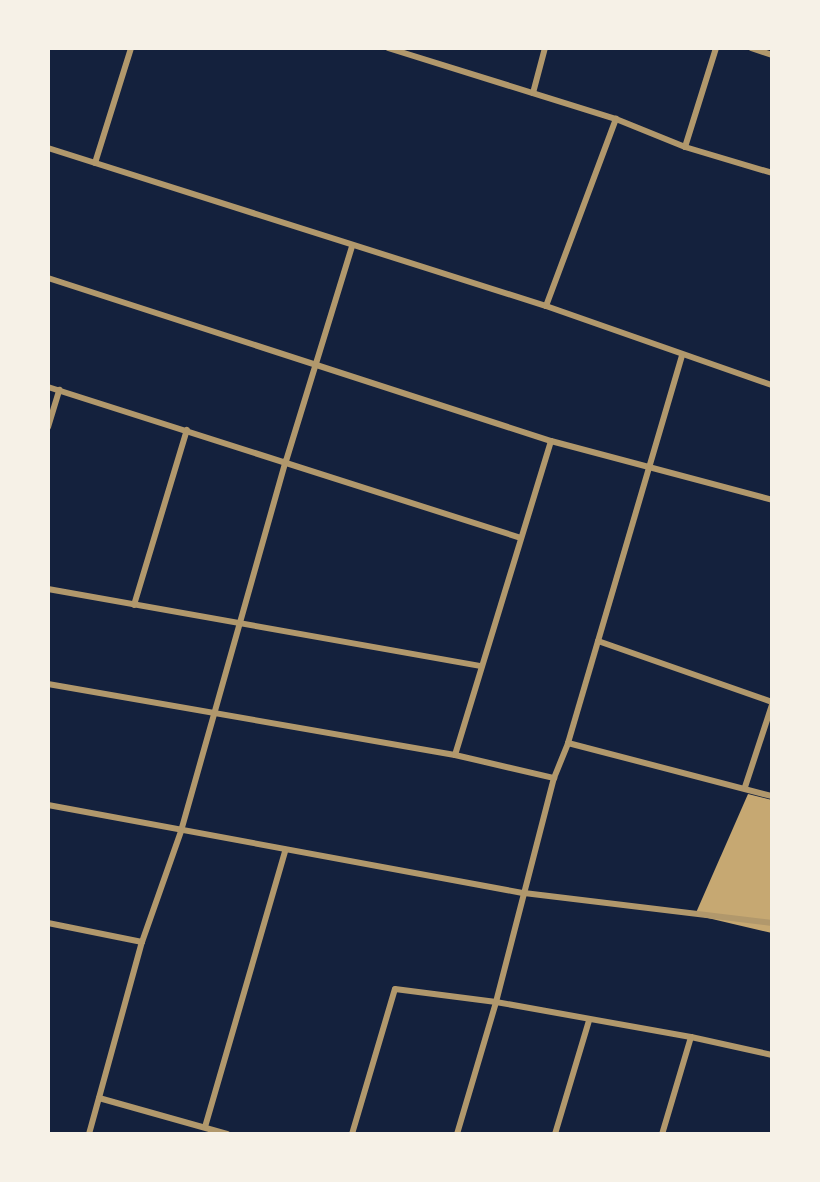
<!DOCTYPE html>
<html>
<head>
<meta charset="utf-8">
<style>
	body { margin:0 }
	#map { position:relative; width:820px; height:1182px; overflow:hidden; background:#14213d; font-family:Ubuntu,sans-serif }
	div>[style] { position:absolute }
	.building>* { inset:0; background:#c6a872 }
	.minor>* { height:6px; margin:-3px; padding:0 3px; transform-origin:3px; border-radius:3px; background:#b1986c }
	span { translate:-50% -50%; white-space:nowrap; text-align:center; line-height:1.15; -webkit-text-stroke:4.5px #f6f1e7; paint-order:stroke }
	.frame { position:absolute; inset:0; border:50px solid #f6f1e7; pointer-events:none }
</style>
</head>
<body>
<div id="map">
	<div class="building">
		<i style="clip-path:polygon(748px 794px,772px 800px,772px 933px,695px 915px)"></i>
	</div>
	<div class="minor">
		<i style="left:388px;top:48px;width:239px;rotate:17.3deg"></i>
		<i style="left:616px;top:119px;width:74px;rotate:22.1deg"></i>
		<i style="left:685px;top:147px;width:91px;rotate:16.6deg"></i>
		<i style="left:751px;top:48px;width:22px;rotate:18deg"></i>
		<i style="left:533px;top:93px;width:47px;rotate:-75.1deg"></i>
		<i style="left:685px;top:147px;width:104px;rotate:-72.6deg"></i>
		<i style="left:48px;top:148px;width:522px;rotate:17.6deg"></i>
		<i style="left:546px;top:306px;width:239px;rotate:19.3deg"></i>
		<i style="left:95px;top:163px;width:121px;rotate:-72.6deg"></i>
		<i style="left:48px;top:278px;width:529px;rotate:17.96deg"></i>
		<i style="left:551px;top:441px;width:229px;rotate:14.9deg"></i>
		<i style="left:546px;top:306px;width:200px;rotate:-69.5deg"></i>
		<i style="left:48px;top:387px;width:496px;rotate:17.7deg"></i>
		<i style="left:48px;top:427px;width:39px;rotate:-73deg"></i>
		<i style="left:48px;top:589px;width:440px;rotate:10.1deg"></i>
		<i style="left:134px;top:605px;width:183px;rotate:-73.2deg"></i>
		<i style="left:598px;top:641px;width:184px;rotate:19.3deg"></i>
		<i style="left:48px;top:684px;width:413px;rotate:9.9deg"></i>
		<i style="left:455px;top:755px;width:102px;rotate:13.1deg"></i>
		<i style="left:568px;top:743px;width:211px;rotate:14.6deg"></i>
		<i style="left:455px;top:755px;width:328px;rotate:-73deg"></i>
		<i style="left:745px;top:787px;width:86px;rotate:-71.8deg"></i>
		<i style="left:48px;top:805px;width:484px;rotate:10.5deg"></i>
		<i style="left:524px;top:893px;width:250px;rotate:6.9deg"></i>
		<i style="left:48px;top:923px;width:96px;rotate:11.4deg"></i>
		<i style="left:691px;top:1037px;width:83px;rotate:12.5deg"></i>
		<i style="left:99px;top:1098px;width:133px;rotate:15.7deg"></i>
		<i style="left:205px;top:1127px;width:287px;rotate:-73.8deg"></i>
		<i style="left:89px;top:1134px;width:199px;rotate:-74.6deg"></i>
		<i style="left:142px;top:942px;width:118px;rotate:-70.6deg"></i>
		<i style="left:181px;top:831px;width:385px;rotate:-74.2deg"></i>
		<i style="left:286px;top:461px;width:224px;rotate:-72.9deg"></i>
		<i style="left:352px;top:1134px;width:151px;rotate:-73.5deg"></i>
		<i style="left:395px;top:989px;width:102px;rotate:7.3deg"></i>
		<i style="left:496px;top:1002px;width:231px;rotate:-75.5deg"></i>
		<i style="left:554px;top:778px;width:38px;rotate:-68deg"></i>
		<i style="left:568px;top:743px;width:404px;rotate:-73.6deg"></i>
		<i style="left:457px;top:1134px;width:138px;rotate:-73.5deg"></i>
		<i style="left:496px;top:1002px;width:198px;rotate:10.2deg"></i>
		<i style="left:691px;top:1037px;width:101px;rotate:106.6deg"></i>
		<i style="left:555px;top:1134px;width:118px;rotate:-73.3deg"></i>
	</div>
	<div class="frame"></div>
</div>
</body>
</html>
